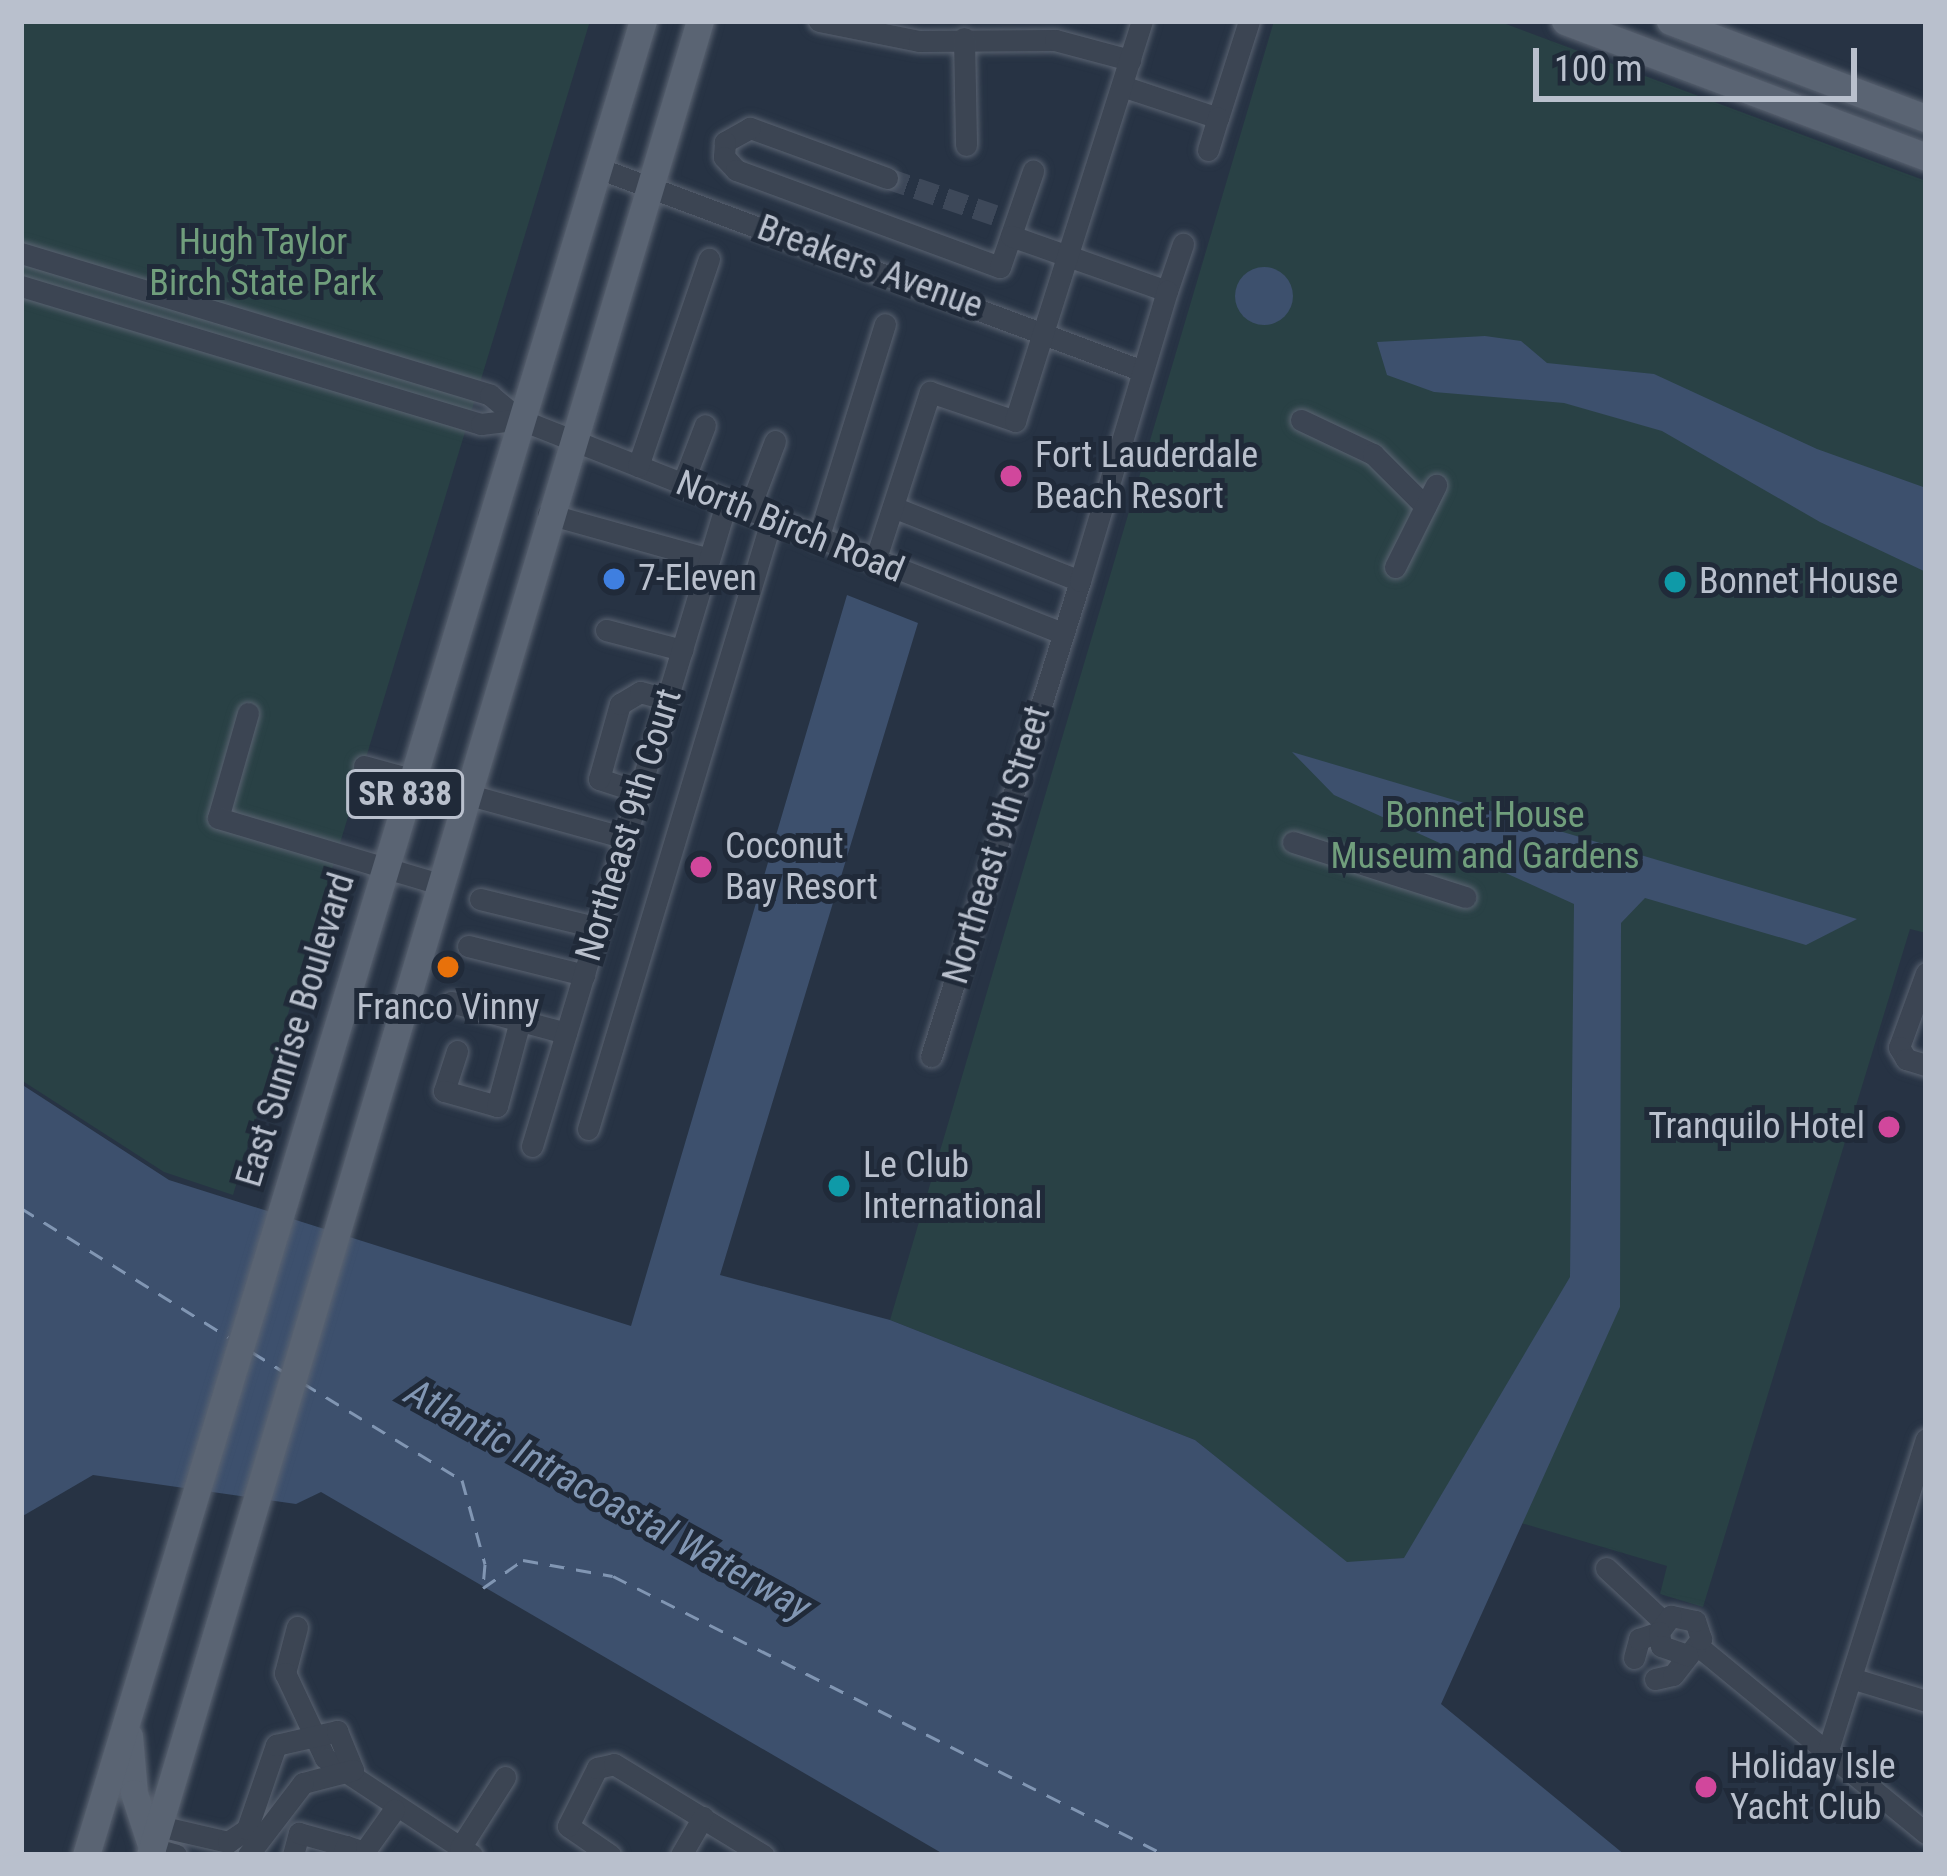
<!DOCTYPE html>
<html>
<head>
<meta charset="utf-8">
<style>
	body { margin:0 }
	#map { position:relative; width:1947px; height:1876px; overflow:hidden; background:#273344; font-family:"Roboto Condensed",sans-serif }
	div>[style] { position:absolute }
	.green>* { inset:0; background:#294145 }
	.water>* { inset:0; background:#3d506d }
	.round { border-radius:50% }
	.ferry>* { height:3px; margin-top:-1.5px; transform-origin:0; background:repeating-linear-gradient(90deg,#8196b3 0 15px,transparent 0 27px) }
	.minor-tunnel>* { height:21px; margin-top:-10.5px; transform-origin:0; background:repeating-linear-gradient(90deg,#3d4859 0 21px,transparent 0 31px) }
	.roads { filter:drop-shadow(0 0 3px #5a6371) drop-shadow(0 0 3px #5a6371) }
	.minor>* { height:21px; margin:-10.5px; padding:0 10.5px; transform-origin:10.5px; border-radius:10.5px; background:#3c4553 }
	.major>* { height:27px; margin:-13.5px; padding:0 13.5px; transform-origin:13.5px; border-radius:13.5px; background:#5a6473 }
	.dots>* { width:33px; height:33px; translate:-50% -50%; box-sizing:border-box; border:6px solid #202a39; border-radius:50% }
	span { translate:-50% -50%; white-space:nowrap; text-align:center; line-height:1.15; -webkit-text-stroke:10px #202a39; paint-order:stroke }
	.shield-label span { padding:3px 9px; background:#202a39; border:3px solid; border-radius:9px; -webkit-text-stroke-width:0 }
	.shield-label { font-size:33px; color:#b9c0cd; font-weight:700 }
	.park-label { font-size:36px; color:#709e7c }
	.street-label { font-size:36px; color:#b9c0cd }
	.poi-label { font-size:36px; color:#b9c0cd }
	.left { translate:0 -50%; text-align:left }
	.right { translate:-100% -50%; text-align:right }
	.water-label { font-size:39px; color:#8196b3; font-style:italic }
	.frame { position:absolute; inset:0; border:24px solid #b9c0cd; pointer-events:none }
	.scale { position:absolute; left:1533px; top:48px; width:324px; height:54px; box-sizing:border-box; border:6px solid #b9c0cd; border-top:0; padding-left:15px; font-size:36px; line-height:42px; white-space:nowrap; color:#b9c0cd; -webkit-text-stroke:9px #202a39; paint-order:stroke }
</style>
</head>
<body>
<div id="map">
	<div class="green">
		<i style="clip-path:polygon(21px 21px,590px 21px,233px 1195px,164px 1172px,21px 1080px)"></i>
		<i style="clip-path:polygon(1274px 21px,1498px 21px,1926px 181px,1926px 933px,1910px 929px,1703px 1607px,1660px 1594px,1667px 1566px,1440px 1499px,1405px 1558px,1347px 1563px,1195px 1440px,890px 1320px)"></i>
	</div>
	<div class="water">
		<i class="round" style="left:1235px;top:267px;width:58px;height:58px"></i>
		<i style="clip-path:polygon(1485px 336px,1521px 341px,1547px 363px,1654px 374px,1817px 449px,1926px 488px,1926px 572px,1820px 522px,1662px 431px,1564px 403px,1434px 392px,1387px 375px,1377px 342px)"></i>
		<i style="clip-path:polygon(847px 595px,918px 623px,720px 1275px,890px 1320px,1195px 1440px,1347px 1562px,1404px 1558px,1570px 1277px,1574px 904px,1334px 795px,1292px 752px,1857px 919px,1806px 945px,1645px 898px,1621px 923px,1620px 1307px,1441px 1704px,1625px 1855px,945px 1855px,321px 1492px,296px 1504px,93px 1475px,21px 1517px,21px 1084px,169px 1180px,631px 1326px)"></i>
	</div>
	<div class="ferry">
		<i style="left:21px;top:1208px;width:244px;rotate:31.9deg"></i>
		<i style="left:252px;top:1352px;width:38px;rotate:32deg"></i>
		<i style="left:303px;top:1383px;width:186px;rotate:31.4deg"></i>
		<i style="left:462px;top:1480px;width:87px;rotate:74.7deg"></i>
		<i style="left:485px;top:1564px;width:23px;rotate:95deg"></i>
		<i style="left:483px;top:1588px;width:49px;rotate:-35deg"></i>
		<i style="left:523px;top:1560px;width:91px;rotate:10.1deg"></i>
		<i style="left:613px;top:1576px;width:619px;rotate:26.81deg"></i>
	</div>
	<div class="minor-tunnel">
		<i style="left:887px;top:178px;width:114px;rotate:18.9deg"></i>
	</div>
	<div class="roads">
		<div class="minor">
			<i style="left:819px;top:21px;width:102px;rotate:11.3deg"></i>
			<i style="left:919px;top:41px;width:136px;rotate:-0.4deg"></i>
			<i style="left:1055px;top:40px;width:78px;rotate:14.9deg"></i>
			<i style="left:964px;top:38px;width:107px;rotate:88.9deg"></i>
			<i style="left:1122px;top:86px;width:101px;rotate:18.4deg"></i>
			<i style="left:1218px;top:118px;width:102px;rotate:-72.3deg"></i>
			<i style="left:1208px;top:150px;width:34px;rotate:-73deg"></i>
			<i style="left:598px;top:168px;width:578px;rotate:20.44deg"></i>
			<i style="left:887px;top:178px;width:146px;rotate:-159.9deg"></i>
			<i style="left:750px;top:128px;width:29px;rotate:151deg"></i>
			<i style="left:725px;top:142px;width:15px;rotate:94deg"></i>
			<i style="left:724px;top:157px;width:18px;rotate:47deg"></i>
			<i style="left:736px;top:170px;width:281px;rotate:20.2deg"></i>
			<i style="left:1000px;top:267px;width:102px;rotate:-71deg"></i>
			<i style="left:1011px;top:236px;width:165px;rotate:19.4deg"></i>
			<i style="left:1167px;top:291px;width:50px;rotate:-71.2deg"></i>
			<i style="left:21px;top:253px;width:490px;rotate:16.8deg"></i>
			<i style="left:490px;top:395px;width:38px;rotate:40deg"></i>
			<i style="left:519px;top:419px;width:584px;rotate:21.51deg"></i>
			<i style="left:21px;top:286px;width:480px;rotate:16.7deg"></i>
			<i style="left:481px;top:424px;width:38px;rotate:-7deg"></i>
			<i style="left:1301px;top:420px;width:80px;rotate:25.3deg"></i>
			<i style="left:1373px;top:454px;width:74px;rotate:45deg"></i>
			<i style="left:638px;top:466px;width:219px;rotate:-71.1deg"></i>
			<i style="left:682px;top:485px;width:64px;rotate:-69deg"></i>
			<i style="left:893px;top:507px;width:201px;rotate:21.6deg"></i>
			<i style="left:1080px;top:581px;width:498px;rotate:107.4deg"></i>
			<i style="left:748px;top:512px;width:76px;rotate:-69.2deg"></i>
			<i style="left:548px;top:514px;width:167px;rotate:15.6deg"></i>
			<i style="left:818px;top:539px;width:225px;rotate:-72.7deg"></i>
			<i style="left:875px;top:561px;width:178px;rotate:-72deg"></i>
			<i style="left:930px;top:392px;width:90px;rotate:18.8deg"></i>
			<i style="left:1015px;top:421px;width:420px;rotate:-72.4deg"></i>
			<i style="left:1395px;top:567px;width:92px;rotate:-63.4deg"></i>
			<i style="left:1080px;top:581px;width:303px;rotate:-73.3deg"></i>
			<i style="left:606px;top:630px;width:79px;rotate:14.7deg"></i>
			<i style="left:248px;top:713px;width:109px;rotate:105.9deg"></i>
			<i style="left:218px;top:818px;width:232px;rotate:16.6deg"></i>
			<i style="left:364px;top:766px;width:271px;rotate:15.4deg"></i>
			<i style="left:639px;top:792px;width:42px;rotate:-162deg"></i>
			<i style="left:599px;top:779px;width:78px;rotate:-74.4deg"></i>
			<i style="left:620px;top:704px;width:23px;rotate:-31deg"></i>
			<i style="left:640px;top:692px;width:28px;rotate:15deg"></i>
			<i style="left:1293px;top:842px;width:181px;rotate:17.7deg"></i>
			<i style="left:480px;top:899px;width:122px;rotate:13.7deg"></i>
			<i style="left:468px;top:946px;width:120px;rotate:14deg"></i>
			<i style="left:1926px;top:973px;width:79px;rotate:110deg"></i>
			<i style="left:1899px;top:1047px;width:14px;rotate:60deg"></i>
			<i style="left:1906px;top:1059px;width:21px;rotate:17deg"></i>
			<i style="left:451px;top:1002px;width:119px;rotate:15.1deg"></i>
			<i style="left:457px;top:1051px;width:42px;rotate:108deg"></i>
			<i style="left:444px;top:1091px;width:55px;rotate:15.8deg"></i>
			<i style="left:497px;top:1106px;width:88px;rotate:-74.9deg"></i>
			<i style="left:588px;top:1129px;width:635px;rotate:-73.25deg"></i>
			<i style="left:532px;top:1146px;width:671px;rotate:-73.19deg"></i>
			<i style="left:1606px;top:1568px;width:79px;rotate:43deg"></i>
			<i style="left:297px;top:1627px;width:48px;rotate:104.6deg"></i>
			<i style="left:285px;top:1673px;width:94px;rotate:64.8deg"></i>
			<i style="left:325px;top:1758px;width:176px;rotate:33.4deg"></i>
			<i style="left:1698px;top:1646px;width:295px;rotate:39.4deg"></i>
			<i style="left:1634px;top:1658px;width:20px;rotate:-75deg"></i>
			<i style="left:1639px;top:1639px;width:21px;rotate:-19deg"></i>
			<i style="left:1851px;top:1678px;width:78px;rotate:17deg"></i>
			<i style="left:1655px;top:1679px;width:18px;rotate:-13deg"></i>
			<i style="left:1673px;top:1675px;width:46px;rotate:-52.1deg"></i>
			<i style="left:1701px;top:1639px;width:19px;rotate:-108deg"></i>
			<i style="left:1695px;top:1621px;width:25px;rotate:-168deg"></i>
			<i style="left:1671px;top:1616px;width:20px;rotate:127deg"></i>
			<i style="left:1659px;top:1632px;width:14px;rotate:82deg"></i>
			<i style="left:1661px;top:1646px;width:28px;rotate:19deg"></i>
			<i style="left:1827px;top:1753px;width:329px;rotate:-72.5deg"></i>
			<i style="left:159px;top:1826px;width:71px;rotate:13.1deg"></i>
			<i style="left:228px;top:1842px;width:23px;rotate:-34deg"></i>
			<i style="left:247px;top:1829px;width:89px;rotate:-71deg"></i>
			<i style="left:276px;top:1745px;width:63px;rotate:-12.9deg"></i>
			<i style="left:337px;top:1731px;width:42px;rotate:67.7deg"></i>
			<i style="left:353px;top:1770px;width:52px;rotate:165.4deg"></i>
			<i style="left:303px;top:1783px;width:91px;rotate:127.4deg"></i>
			<i style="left:346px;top:1846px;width:19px;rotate:18deg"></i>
			<i style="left:364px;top:1852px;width:52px;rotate:-54.5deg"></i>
			<i style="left:152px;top:1848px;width:25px;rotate:16deg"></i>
			<i style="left:460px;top:1848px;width:84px;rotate:-57.6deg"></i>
			<i style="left:293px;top:1855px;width:23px;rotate:-75deg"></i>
			<i style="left:299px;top:1833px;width:49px;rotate:15.5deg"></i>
			<i style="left:346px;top:1846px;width:9px;rotate:108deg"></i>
			<i style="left:610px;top:1855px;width:51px;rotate:-145.4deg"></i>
			<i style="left:568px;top:1826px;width:65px;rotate:-63.4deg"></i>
			<i style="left:597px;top:1768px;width:17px;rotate:-13deg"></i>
			<i style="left:614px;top:1764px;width:175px;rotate:31.4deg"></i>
			<i style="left:681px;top:1855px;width:44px;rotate:-59.9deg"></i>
		</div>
		<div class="major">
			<i style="left:1565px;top:21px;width:386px;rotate:20.6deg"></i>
			<i style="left:1670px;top:21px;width:274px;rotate:20.8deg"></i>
			<i style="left:129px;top:1736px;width:57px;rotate:85deg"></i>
			<i style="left:134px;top:1793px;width:58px;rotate:71.9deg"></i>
			<i style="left:86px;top:1855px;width:1917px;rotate:-73.11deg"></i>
			<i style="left:150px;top:1855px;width:1915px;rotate:-73.31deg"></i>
		</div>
	</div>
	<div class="dots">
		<i style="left:1011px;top:476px;background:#d1479c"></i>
		<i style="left:614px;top:579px;background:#3f7fe0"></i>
		<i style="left:1675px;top:582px;background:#0f9aa8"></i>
		<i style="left:701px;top:867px;background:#d1479c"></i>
		<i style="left:448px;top:967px;background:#e8710a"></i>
		<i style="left:1889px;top:1127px;background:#d1479c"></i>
		<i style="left:839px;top:1186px;background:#0f9aa8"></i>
		<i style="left:1706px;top:1787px;background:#d1479c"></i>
	</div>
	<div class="shield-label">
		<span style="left:405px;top:794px">SR 838</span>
	</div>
	<div class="park-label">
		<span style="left:263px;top:263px">Hugh Taylor<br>Birch State Park</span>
		<span style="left:1485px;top:836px">Bonnet House<br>Museum and Gardens</span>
	</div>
	<div class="street-label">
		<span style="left:870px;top:267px;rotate:20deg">Breakers Avenue</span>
		<span style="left:790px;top:527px;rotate:22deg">North Birch Road</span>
		<span style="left:629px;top:825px;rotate:-73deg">Northeast 9th Court</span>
		<span style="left:997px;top:845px;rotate:-73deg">Northeast 9th Street</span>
		<span style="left:296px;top:1030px;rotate:-73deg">East Sunrise Boulevard</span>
	</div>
	<div class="poi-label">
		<span class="left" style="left:1035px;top:476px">Fort Lauderdale<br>Beach Resort</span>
		<span class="left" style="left:638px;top:579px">7-Eleven</span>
		<span class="left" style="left:1699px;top:582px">Bonnet House</span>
		<span class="left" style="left:725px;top:867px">Coconut<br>Bay Resort</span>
		<span style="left:448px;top:1008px">Franco Vinny</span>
		<span class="right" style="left:1865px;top:1127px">Tranquilo Hotel</span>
		<span class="left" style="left:863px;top:1186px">Le Club<br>International</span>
		<span class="left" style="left:1730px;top:1787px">Holiday Isle<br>Yacht Club</span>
	</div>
	<div class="water-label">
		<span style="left:608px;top:1500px;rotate:29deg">Atlantic Intracoastal Waterway</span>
	</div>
	<div class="frame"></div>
	<div class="scale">100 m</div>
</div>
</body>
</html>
